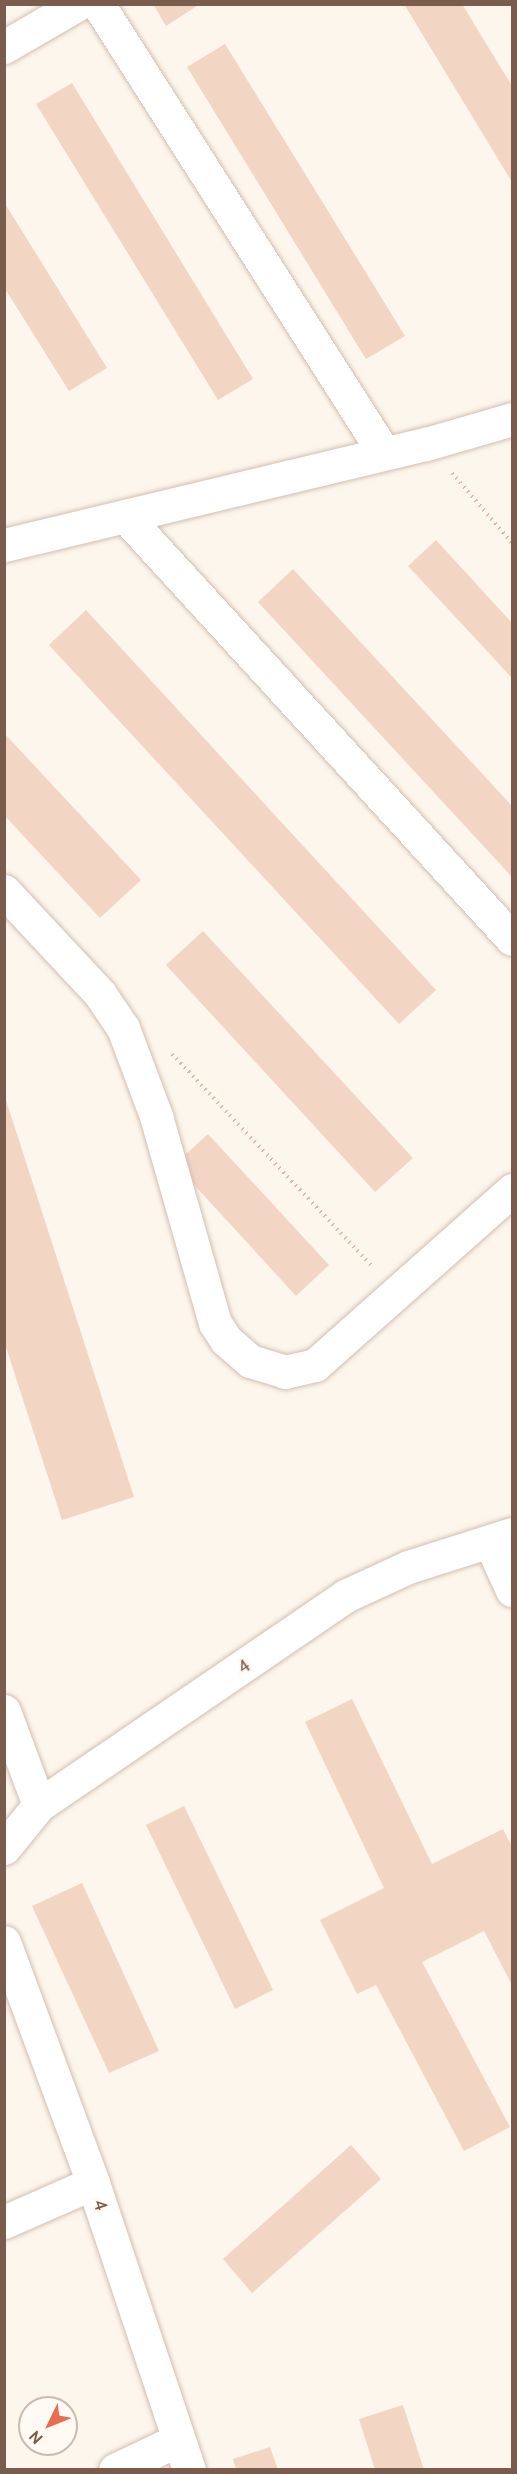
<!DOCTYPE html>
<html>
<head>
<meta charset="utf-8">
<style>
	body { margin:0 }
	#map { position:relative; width:517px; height:2474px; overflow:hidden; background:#fdf6ec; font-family:Cabin,sans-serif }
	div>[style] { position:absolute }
	.building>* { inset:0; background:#f3d5c3 }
	.path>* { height:4px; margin-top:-2px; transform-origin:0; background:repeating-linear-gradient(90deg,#d9b8a5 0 1.5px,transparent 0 6px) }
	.roads { filter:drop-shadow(0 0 2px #d1beb0) drop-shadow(0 0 2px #d1beb0) }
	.minor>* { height:33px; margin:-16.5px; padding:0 16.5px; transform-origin:16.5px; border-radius:16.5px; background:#fff }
	.tertiary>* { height:33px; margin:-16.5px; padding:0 16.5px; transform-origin:16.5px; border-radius:16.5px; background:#fff }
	span { translate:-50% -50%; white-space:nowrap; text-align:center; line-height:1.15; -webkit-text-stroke:5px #fffaf3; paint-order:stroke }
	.street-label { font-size:18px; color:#7a5c4d }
	.frame { position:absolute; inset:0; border:6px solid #7a5c4d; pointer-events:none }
	.north { position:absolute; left:18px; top:2396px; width:60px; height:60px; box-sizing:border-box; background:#fffaf3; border:2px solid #cabbb1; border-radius:50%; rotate:227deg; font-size:16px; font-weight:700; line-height:24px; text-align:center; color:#7a5c4d }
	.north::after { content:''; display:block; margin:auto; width:21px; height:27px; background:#e76f51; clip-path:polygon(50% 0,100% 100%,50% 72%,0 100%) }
</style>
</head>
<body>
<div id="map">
	<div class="building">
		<i style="clip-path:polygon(153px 4px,200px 4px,166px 26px)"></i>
		<i style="clip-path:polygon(404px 4px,462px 4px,512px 86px,512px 182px)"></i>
		<i style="clip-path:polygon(225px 44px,405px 336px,366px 359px,187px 67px)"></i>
		<i style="clip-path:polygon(72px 83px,253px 379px,218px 400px,36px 104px)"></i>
		<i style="clip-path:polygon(4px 202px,107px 368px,69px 391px,4px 287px)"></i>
		<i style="clip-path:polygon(436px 540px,512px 623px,512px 678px,408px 566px)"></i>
		<i style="clip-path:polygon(293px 569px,512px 806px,512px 877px,258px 602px)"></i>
		<i style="clip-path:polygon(86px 610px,436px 990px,399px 1024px,49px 645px)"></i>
		<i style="clip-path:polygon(4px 733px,141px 880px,100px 918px,4px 815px)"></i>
		<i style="clip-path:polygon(203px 931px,413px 1158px,375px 1192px,166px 965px)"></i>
		<i style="clip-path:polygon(5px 1097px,134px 1497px,62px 1520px,4px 1341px)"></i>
		<i style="clip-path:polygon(208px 1134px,329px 1265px,296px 1296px,175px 1164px)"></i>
		<i style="clip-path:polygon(352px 1699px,432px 1864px,503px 1829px,512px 1847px,512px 1985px,484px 1931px,422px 1962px,510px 2127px,464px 2151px,376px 1985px,357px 1994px,320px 1920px,384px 1888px,305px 1722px)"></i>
		<i style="clip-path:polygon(184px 1806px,273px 1990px,235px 2009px,146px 1825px)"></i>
		<i style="clip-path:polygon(82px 1883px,159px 2051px,109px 2073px,32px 1906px)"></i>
		<i style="clip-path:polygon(351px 2145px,381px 2179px,252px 2293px,223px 2259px)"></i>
		<i style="clip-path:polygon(403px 2405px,424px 2470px,375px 2470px,359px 2419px)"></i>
		<i style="clip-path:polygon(270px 2447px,278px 2470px,236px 2470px,233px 2459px)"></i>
	</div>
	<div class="path">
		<i style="left:452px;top:473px;width:92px;rotate:49.4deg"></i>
		<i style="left:172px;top:1054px;width:293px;rotate:46.7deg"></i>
	</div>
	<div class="roads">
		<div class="minor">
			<i style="left:98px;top:4px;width:532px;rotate:57.5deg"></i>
			<i style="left:4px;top:47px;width:86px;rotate:-30.2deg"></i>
			<i style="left:125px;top:516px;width:573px;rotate:47.54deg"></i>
			<i style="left:4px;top:891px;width:141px;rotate:47deg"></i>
			<i style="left:100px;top:994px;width:41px;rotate:55.9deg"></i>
			<i style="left:123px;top:1028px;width:94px;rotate:69.4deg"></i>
			<i style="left:156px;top:1116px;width:215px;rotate:74.1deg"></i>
			<i style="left:215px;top:1323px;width:20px;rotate:57deg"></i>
			<i style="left:226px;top:1340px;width:32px;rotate:41deg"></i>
			<i style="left:250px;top:1361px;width:37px;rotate:17deg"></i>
			<i style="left:285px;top:1372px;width:31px;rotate:-13deg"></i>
			<i style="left:315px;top:1365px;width:264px;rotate:-41.6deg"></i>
			<i style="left:490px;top:1542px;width:53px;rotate:65.4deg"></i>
			<i style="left:4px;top:1711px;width:100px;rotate:69.6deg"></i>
			<i style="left:4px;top:1848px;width:55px;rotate:-50.9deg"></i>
			<i style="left:39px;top:1805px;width:371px;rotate:-34.3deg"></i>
			<i style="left:345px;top:1596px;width:69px;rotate:-24.7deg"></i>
			<i style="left:408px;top:1567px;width:109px;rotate:-17.6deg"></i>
			<i style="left:4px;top:1942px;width:257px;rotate:69.7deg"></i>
			<i style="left:93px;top:2183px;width:303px;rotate:71.5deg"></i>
			<i style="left:4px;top:2222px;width:97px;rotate:-23.7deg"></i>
			<i style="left:115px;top:2470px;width:70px;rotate:-25.5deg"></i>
		</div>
		<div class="tertiary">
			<i style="left:4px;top:545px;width:434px;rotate:-13.5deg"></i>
			<i style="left:426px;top:444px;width:90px;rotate:-16.2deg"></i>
		</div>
	</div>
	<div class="street-label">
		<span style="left:244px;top:1667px;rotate:-35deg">4</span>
		<span style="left:100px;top:2205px;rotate:72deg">4</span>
	</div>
	<div class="frame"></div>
	<div class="north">N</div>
</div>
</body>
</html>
